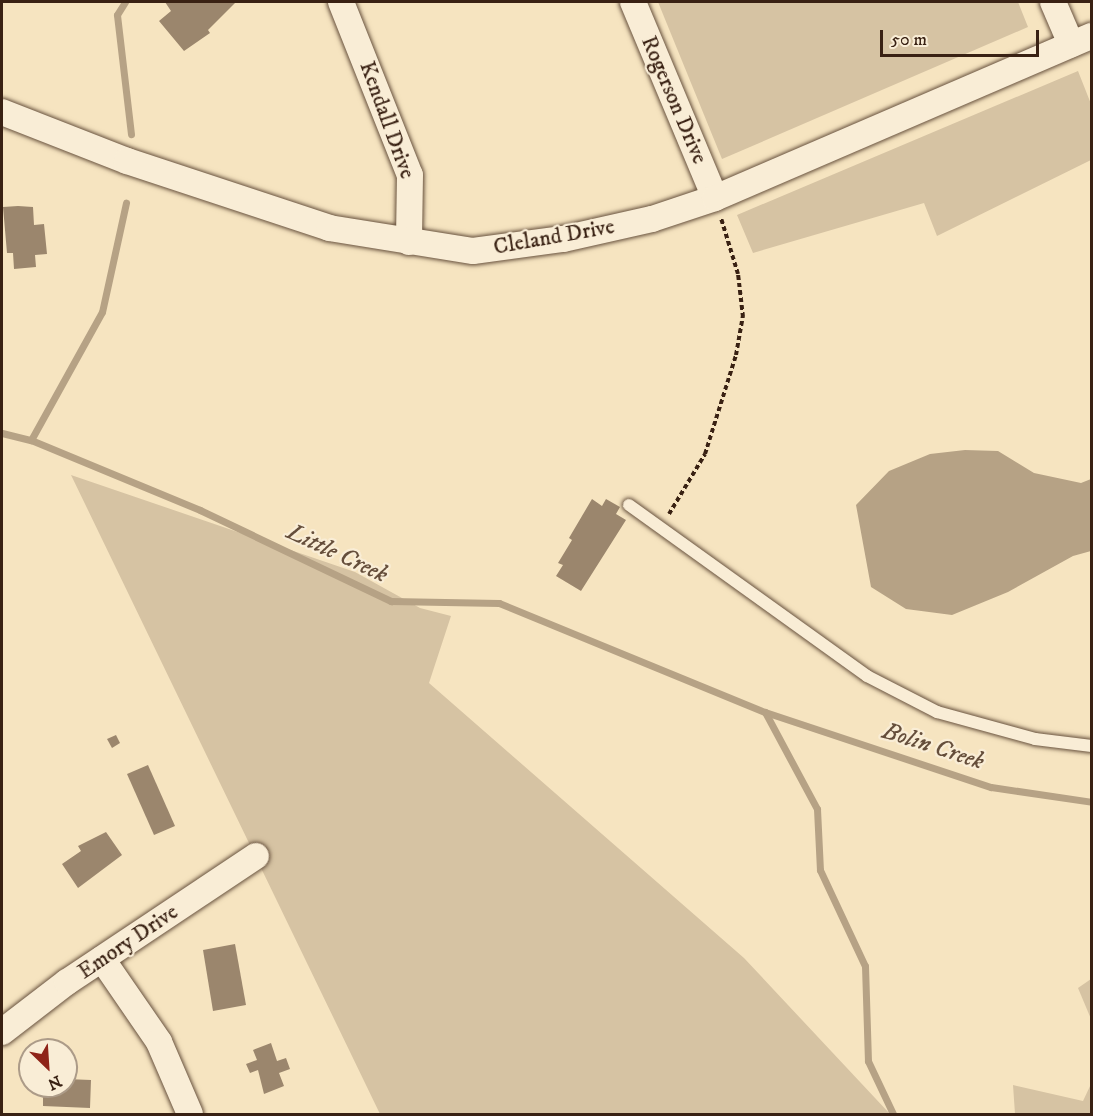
<!DOCTYPE html>
<html>
<head>
<meta charset="utf-8">
<style>
	body { margin:0 }
	#map { position:relative; width:1093px; height:1116px; overflow:hidden; background:#f6e4c0; font-family:"IM FELL DW Pica",serif }
	div>[style] { position:absolute }
	.green>* { inset:0; background:#d6c3a3 }
	.water>* { inset:0; background:#b6a285 }
	.stream>* { height:7px; margin:-3.5px; padding:0 3.5px; transform-origin:3.5px; border-radius:3.5px; background:#b6a285 }
	.building>* { inset:0; background:#9b866d }
	.path>* { height:4px; margin-top:-2px; transform-origin:0; background:repeating-linear-gradient(90deg,#392113 0 4.5px,transparent 0 7.5px) }
	.roads { filter:drop-shadow(0 0 2px #68523e) drop-shadow(0 0 2px #68523e) }
	.service>* { height:12px; margin:-6px; padding:0 6px; transform-origin:6px; border-radius:6px; background:#f9edd6 }
	.minor>* { height:26px; margin:-13px; padding:0 13px; transform-origin:13px; border-radius:13px; background:#f9edd6 }
	span { translate:-50% -50%; white-space:nowrap; text-align:center; line-height:1.15; -webkit-text-stroke:4.5px #f9edd6; paint-order:stroke }
	.street-label { font-size:22px; color:#392113 }
	.water-label { font-size:24px; color:#654e3b; font-style:italic }
	.frame { position:absolute; inset:0; border:3px solid #392113; pointer-events:none }
	.north { position:absolute; left:18px; top:1038px; width:60px; height:60px; box-sizing:border-box; background:#f9edd6; border:2px solid #ac9b88; border-radius:50%; rotate:155deg; font-size:16px; font-weight:700; line-height:24px; text-align:center; color:#392113 }
	.north::after { content:''; display:block; margin:auto; width:21px; height:27px; background:#8f2418; clip-path:polygon(50% 0,100% 100%,50% 72%,0 100%) }
	.scale { position:absolute; left:880px; top:30px; width:159px; height:27px; box-sizing:border-box; border:3px solid #392113; border-top:0; padding-left:8px; font-size:18px; line-height:21px; white-space:nowrap; color:#392113; -webkit-text-stroke:4px #f9edd6; paint-order:stroke }
</style>
</head>
<body>
<div id="map">
	<div class="green">
		<i style="clip-path:polygon(658px 2px,1018px 2px,1028px 27px,722px 159px)"></i>
		<i style="clip-path:polygon(1078px 71px,1091px 104px,1091px 160px,937px 236px,924px 203px,753px 253px,737px 215px)"></i>
		<i style="clip-path:polygon(71px 475px,355px 572px,420px 608px,451px 616px,429px 683px,744px 958px,890px 1114px,380px 1114px)"></i>
		<i style="clip-path:polygon(1091px 979px,1091px 1019px,1078px 988px)"></i>
		<i style="clip-path:polygon(1091px 1084px,1091px 1114px,1015px 1114px,1013px 1085px,1083px 1101px)"></i>
	</div>
	<div class="water">
		<i style="clip-path:polygon(965px 450px,998px 451px,1034px 473px,1081px 483px,1091px 479px,1091px 551px,1073px 556px,1008px 592px,952px 615px,906px 609px,871px 587px,856px 505px,889px 471px,930px 454px)"></i>
	</div>
	<div class="stream">
		<i style="left:125px;top:2px;width:15px;rotate:122deg"></i>
		<i style="left:117px;top:15px;width:120px;rotate:83.3deg"></i>
		<i style="left:2px;top:433px;width:30px;rotate:14deg"></i>
		<i style="left:31px;top:440px;width:183px;rotate:22.5deg"></i>
		<i style="left:200px;top:510px;width:212px;rotate:25.5deg"></i>
		<i style="left:391px;top:601px;width:108px;rotate:1.1deg"></i>
		<i style="left:499px;top:603px;width:287px;rotate:22.3deg"></i>
		<i style="left:765px;top:712px;width:238px;rotate:18.4deg"></i>
		<i style="left:991px;top:787px;width:102px;rotate:8.4deg"></i>
		<i style="left:31px;top:440px;width:146px;rotate:-61deg"></i>
		<i style="left:102px;top:312px;width:112px;rotate:-77.6deg"></i>
		<i style="left:765px;top:712px;width:110px;rotate:61.8deg"></i>
		<i style="left:817px;top:809px;width:61px;rotate:87.2deg"></i>
		<i style="left:820px;top:870px;width:106px;rotate:64.9deg"></i>
		<i style="left:865px;top:966px;width:95px;rotate:88.2deg"></i>
		<i style="left:868px;top:1061px;width:59px;rotate:64.7deg"></i>
	</div>
	<div class="building">
		<i style="clip-path:polygon(236px 2px,208px 30px,210px 33px,184px 51px,159px 21px,171px 11px,165px 2px)"></i>
		<i style="clip-path:polygon(18px 206px,33px 207px,34px 225px,44px 224px,47px 254px,35px 255px,36px 267px,14px 269px,13px 253px,7px 253px,3px 207px)"></i>
		<i style="clip-path:polygon(592px 499px,602px 506px,606px 499px,620px 507px,616px 514px,626px 520px,581px 591px,556px 576px,563px 565px,558px 563px,572px 540px,569px 538px)"></i>
		<i style="clip-path:polygon(116px 735px,120px 743px,112px 748px,107px 739px)"></i>
		<i style="clip-path:polygon(148px 765px,175px 826px,154px 835px,127px 774px)"></i>
		<i style="clip-path:polygon(106px 832px,122px 855px,78px 888px,62px 864px,81px 851px,78px 846px)"></i>
		<i style="clip-path:polygon(235px 944px,246px 1005px,213px 1011px,203px 950px)"></i>
		<i style="clip-path:polygon(271px 1043px,277px 1061px,286px 1058px,290px 1069px,279px 1073px,284px 1086px,264px 1094px,258px 1070px,250px 1073px,246px 1064px,257px 1060px,253px 1050px)"></i>
		<i style="clip-path:polygon(66px 1079px,91px 1080px,90px 1108px,43px 1106px,43px 1086px,66px 1086px)"></i>
	</div>
	<div class="path">
		<i style="left:669px;top:514px;width:70px;rotate:-59deg"></i>
		<i style="left:705px;top:454px;width:104px;rotate:-72.6deg"></i>
		<i style="left:736px;top:355px;width:39px;rotate:-80deg"></i>
		<i style="left:743px;top:317px;width:43px;rotate:-96.6deg"></i>
		<i style="left:738px;top:274px;width:59px;rotate:-106.9deg"></i>
	</div>
	<div class="roads">
		<div class="service">
			<i style="left:629px;top:505px;width:293px;rotate:35.7deg"></i>
			<i style="left:867px;top:676px;width:79px;rotate:27.2deg"></i>
			<i style="left:937px;top:712px;width:102px;rotate:15.4deg"></i>
			<i style="left:1035px;top:739px;width:57px;rotate:7deg"></i>
		</div>
		<div class="minor">
			<i style="left:341px;top:2px;width:186px;rotate:68.3deg"></i>
			<i style="left:410px;top:175px;width:67px;rotate:90.9deg"></i>
			<i style="left:633px;top:2px;width:212px;rotate:67.3deg"></i>
			<i style="left:1053px;top:2px;width:46px;rotate:66.8deg"></i>
			<i style="left:2px;top:112px;width:134px;rotate:21.4deg"></i>
			<i style="left:127px;top:161px;width:213px;rotate:18.3deg"></i>
			<i style="left:329px;top:228px;width:146px;rotate:9.1deg"></i>
			<i style="left:473px;top:251px;width:91px;rotate:-7.6deg"></i>
			<i style="left:563px;top:239px;width:91px;rotate:-12.7deg"></i>
			<i style="left:652px;top:219px;width:66px;rotate:-18.4deg"></i>
			<i style="left:715px;top:198px;width:410px;rotate:-23.3deg"></i>
			<i style="left:102px;top:959px;width:101px;rotate:55.5deg"></i>
			<i style="left:159px;top:1042px;width:78px;rotate:66.7deg"></i>
			<i style="left:2px;top:1032px;width:82px;rotate:-37.6deg"></i>
			<i style="left:67px;top:982px;width:227px;rotate:-33.7deg"></i>
		</div>
	</div>
	<div class="street-label">
		<span style="left:674px;top:100px;rotate:67deg">Rogerson Drive</span>
		<span style="left:387px;top:120px;rotate:70deg">Kendall Drive</span>
		<span style="left:554px;top:237px;rotate:-10deg">Cleland Drive</span>
		<span style="left:128px;top:942px;rotate:-34deg">Emory Drive</span>
	</div>
	<div class="water-label">
		<span style="left:337px;top:554px;rotate:25deg">Little Creek</span>
		<span style="left:933px;top:747px;rotate:18deg">Bolin Creek</span>
	</div>
	<div class="frame"></div>
	<div class="north">N</div>
	<div class="scale">50 m</div>
</div>
</body>
</html>
